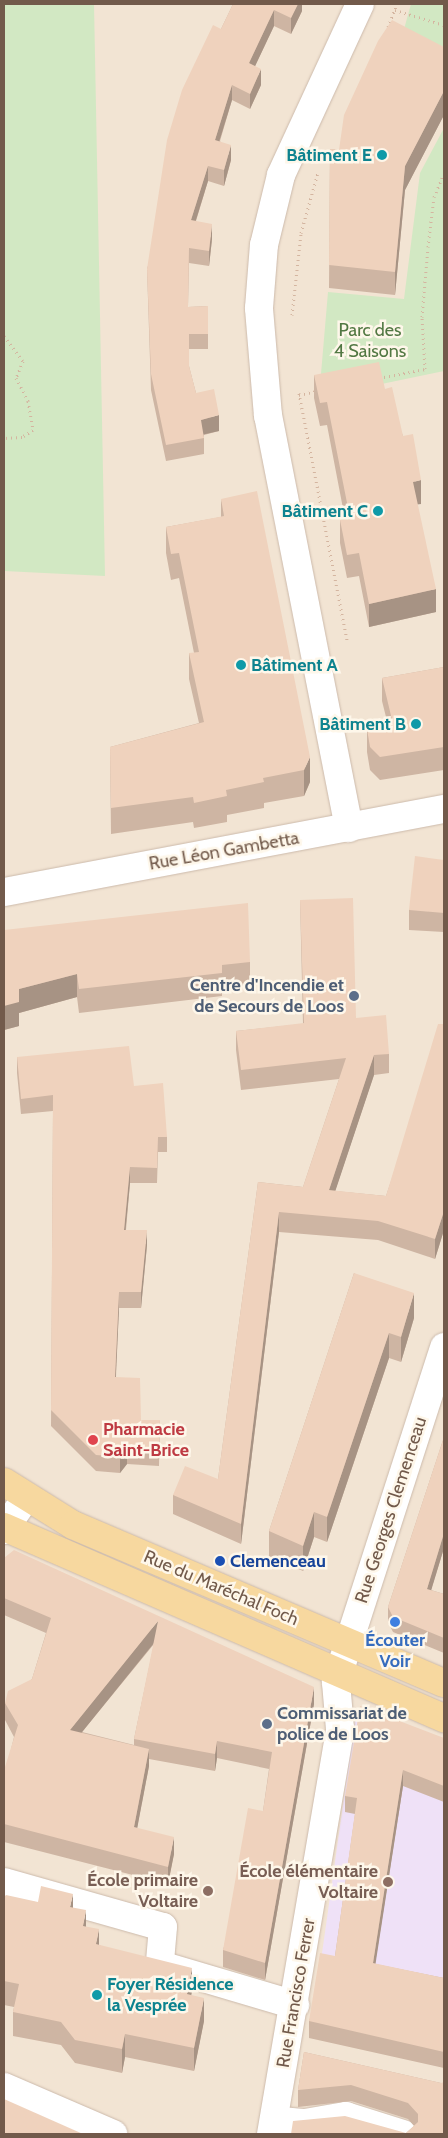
<!DOCTYPE html>
<html>
<head>
<meta charset="utf-8">
<style>
	body { margin:0 }
	#map { position:relative; width:448px; height:2138px; overflow:hidden; background:#fbf2e4; font-family:Cabin,sans-serif }
	div>[style] { position:absolute }
	.residential>* { inset:0; background:#f2e4d3 }
	.education>* { inset:0; background:#efe1f7 }
	.green>* { inset:0; background:#d2e8c3 }
	.path>* { height:3px; margin-top:-1.5px; transform-origin:0; background:repeating-linear-gradient(90deg,#d4b5a0 0 1px,transparent 0 5px) }
	.roads { filter:drop-shadow(0 0 1px #ccbaab) drop-shadow(0 0 1px #ccbaab) }
	.minor>* { height:28px; margin:-14px; padding:0 14px; transform-origin:14px; border-radius:14px; background:#fff }
	.major>* { height:28px; margin:-14px; padding:0 14px; transform-origin:14px; border-radius:14px; background:#f7d89f }
	.wall>* { inset:0; background:#ceb5a3 }
	.shaded-wall>* { inset:0; background:#a79384 }
	.building>* { inset:0; background:#efd2bd }
	.dots>* { width:14px; height:14px; translate:-50% -50%; box-sizing:border-box; border:2px solid #fef7ea; border-radius:50% }
	span { translate:-50% -50%; white-space:nowrap; text-align:center; line-height:1.15; -webkit-text-stroke:5px #fef7ea; paint-order:stroke }
	.culture-label { font-size:18px; color:#0d838f; font-weight:700 }
	.right { translate:-100% -50%; text-align:right }
	.left { translate:0 -50%; text-align:left }
	.park-label { font-size:18px; color:#527843 }
	.street-label { font-size:18px; color:#725a4b }
	.service-label { font-size:18px; color:#4e5e75; font-weight:700 }
	.health-label { font-size:18px; color:#be3a42; font-weight:700 }
	.transit-label { font-size:18px; color:#164399; font-weight:700 }
	.shop-label { font-size:18px; color:#366cbe; font-weight:700 }
	.education-label { font-size:18px; color:#785e54; font-weight:700 }
	.frame { position:absolute; inset:0; border:5px solid #725a4b; pointer-events:none }
</style>
</head>
<body>
<div id="map">
	<div class="residential">
		<i style="clip-path:polygon(4px 4px,444px 4px,444px 2134px,4px 2134px)"></i>
	</div>
	<div class="education">
		<i style="clip-path:polygon(355px 1720px,444px 1755px,444px 2037px,314px 2010px)"></i>
	</div>
	<div class="green">
		<i style="clip-path:polygon(4px 4px,94px 4px,105px 576px,4px 571px)"></i>
		<i style="clip-path:polygon(411px 4px,444px 4px,444px 64px,401px 40px)"></i>
		<i style="clip-path:polygon(444px 128px,444px 371px,319px 397px,328px 292px,404px 299px,420px 173px)"></i>
	</div>
	<div class="path">
		<i style="left:395px;top:10px;width:51px;rotate:17deg"></i>
		<i style="left:388px;top:27px;width:25px;rotate:-69deg"></i>
		<i style="left:292px;top:315px;width:82px;rotate:-83.7deg"></i>
		<i style="left:301px;top:233px;width:63px;rotate:-74.4deg"></i>
		<i style="left:4px;top:336px;width:31px;rotate:53deg"></i>
		<i style="left:23px;top:361px;width:18px;rotate:112deg"></i>
		<i style="left:16px;top:378px;width:26px;rotate:62deg"></i>
		<i style="left:28px;top:401px;width:29px;rotate:80deg"></i>
		<i style="left:33px;top:430px;width:13px;rotate:148deg"></i>
		<i style="left:22px;top:437px;width:18px;rotate:177deg"></i>
		<i style="left:379px;top:378px;width:47px;rotate:-11.1deg"></i>
		<i style="left:425px;top:369px;width:52px;rotate:-93.3deg"></i>
		<i style="left:422px;top:317px;width:70px;rotate:-85.1deg"></i>
		<i style="left:428px;top:247px;width:50px;rotate:-83.2deg"></i>
		<i style="left:434px;top:197px;width:25px;rotate:-67deg"></i>
		<i style="left:299px;top:393px;width:253px;rotate:79deg"></i>
		<i style="left:299px;top:395px;width:17px;rotate:-13deg"></i>
	</div>
	<div class="roads">
		<div class="minor">
			<i style="left:349px;top:828px;width:420px;rotate:-101.1deg"></i>
			<i style="left:268px;top:416px;width:108px;rotate:-94.8deg"></i>
			<i style="left:259px;top:308px;width:63px;rotate:-85.5deg"></i>
			<i style="left:264px;top:245px;width:72px;rotate:-76.3deg"></i>
			<i style="left:281px;top:175px;width:188px;rotate:-65.2deg"></i>
			<i style="left:4px;top:892px;width:448px;rotate:-10.7deg"></i>
			<i style="left:4px;top:1530px;width:37px;rotate:-56deg"></i>
			<i style="left:4px;top:1882px;width:165px;rotate:15.8deg"></i>
			<i style="left:163px;top:1927px;width:38px;rotate:95deg"></i>
			<i style="left:160px;top:1965px;width:141px;rotate:16.5deg"></i>
			<i style="left:4px;top:2087px;width:119px;rotate:23.3deg"></i>
			<i style="left:281px;top:2121px;width:24px;rotate:5deg"></i>
			<i style="left:305px;top:2123px;width:42px;rotate:-9.7deg"></i>
			<i style="left:346px;top:2116px;width:60px;rotate:17.5deg"></i>
			<i style="left:271px;top:2134px;width:411px;rotate:-80.3deg"></i>
			<i style="left:340px;top:1729px;width:47px;rotate:-94.9deg"></i>
			<i style="left:336px;top:1682px;width:352px;rotate:-72.1deg"></i>
		</div>
		<div class="major">
			<i style="left:4px;top:1482px;width:81px;rotate:31.9deg"></i>
			<i style="left:73px;top:1525px;width:403px;rotate:23.1deg"></i>
			<i style="left:4px;top:1527px;width:480px;rotate:23.5deg"></i>
		</div>
	</div>
	<div class="wall">
		<i style="clip-path:polygon(233px 4px,302px 4px,302px 11px,291px 34px,274px 26px,255px 66px,261px 85px,250px 109px,232px 100px,220px 141px,231px 160px,224px 186px,208px 181px,196px 221px,212px 239px,209px 266px,189px 263px,188px 307px,208px 306px,208px 349px,189px 349px,189px 366px,196px 393px,219px 431px,204px 435px,204px 454px,166px 461px,151px 390px,147px 269px,221px 29px)"></i>
		<i style="clip-path:polygon(444px 47px,444px 115px,405px 190px,395px 295px,329px 288px,330px 149px,339px 150px)"></i>
		<i style="clip-path:polygon(314px 375px,385px 389px,403px 436px,421px 504px,417px 504px,436px 612px,369px 627px,359px 576px,347px 578px,340px 543px,340px 520px,345px 519px,327px 425px,320px 426px,314px 398px)"></i>
		<i style="clip-path:polygon(221px 499px,310px 782px,304px 796px,264px 803px,264px 808px,227px 815px,227px 822px,194px 828px,193px 822px,111px 834px,110px 747px,199px 723px,189px 679px,189px 653px,194px 653px,179px 578px,171px 580px,166px 553px,166px 527px,221px 517px)"></i>
		<i style="clip-path:polygon(444px 667px,444px 770px,380px 780px,370px 770px,367px 752px,367px 729px,388px 725px,382px 701px,382px 678px)"></i>
		<i style="clip-path:polygon(444px 860px,444px 932px,409px 930px,409px 910px)"></i>
		<i style="clip-path:polygon(300px 900px,356px 1018px,389px 1054px,389px 1073px,374px 1075px,335px 1191px,386px 1196px,444px 1024px,444px 1230px,435px 1259px,378px 1240px,279px 1232px,241px 1544px,173px 1514px,173px 1495px,218px 1479px,258px 1182px,303px 1187px,339px 1079px,241px 1090px,236px 1050px,236px 1031px,303px 1024px)"></i>
		<i style="clip-path:polygon(4px 930px,250px 962px,250px 985px,222px 988px,222px 996px,79px 1013px,77px 997px,19px 1013px,19px 1026px,4px 1030px)"></i>
		<i style="clip-path:polygon(17px 1057px,134px 1086px,167px 1137px,167px 1152px,158px 1152px,157px 1183px,130px 1183px,126px 1230px,147px 1245px,141px 1308px,119px 1308px,116px 1377px,141px 1420px,160px 1420px,159px 1466px,127px 1464px,120px 1473px,96px 1471px,51px 1426px,53px 1111px,21px 1114px,17px 1073px)"></i>
		<i style="clip-path:polygon(354px 1273px,414px 1318px,401px 1362px,389px 1358px,327px 1542px,314px 1537px,303px 1571px,269px 1556px,269px 1531px)"></i>
		<i style="clip-path:polygon(444px 1437px,444px 1548px,431px 1590px,444px 1594px,444px 1653px,393px 1632px,388px 1622px,388px 1607px)"></i>
		<i style="clip-path:polygon(evenodd,4px 1558px,314px 1704px,265px 1980px,223px 1967px,223px 1950px,263px 1811px,269px 1769px,217px 1758px,215px 1771px,149px 1759px,149px 1766px,137px 1828px,174px 1854px,168px 1884px,4px 1842px,4px 1778px,14px 1737px,5px 1720px,5px 1703px,32px 1679px,46px 1633px,4px 1615px,4px 1558px,154px 1644px,134px 1739px,134px 1745px,82px 1732px,154px 1644px)"></i>
		<i style="clip-path:polygon(444px 1738px,444px 1802px,403px 1786px,375px 1964px,444px 1978px,444px 2068px,309px 2038px,309px 2021px,335px 1956px,355px 1814px,345px 1812px,345px 1796px)"></i>
		<i style="clip-path:polygon(4px 1897px,73px 1908px,99px 1945px,192px 1991px,191px 1995px,204px 2021px,194px 2071px,125px 2057px,122px 2073px,75px 2063px,61px 2045px,13px 2036px,13px 2012px,14px 2007px,4px 2005px)"></i>
		<i style="clip-path:polygon(304px 2052px,441px 2083px,444px 2134px,406px 2133px,414px 2126px,408px 2119px,351px 2101px,298px 2107px,298px 2090px)"></i>
	</div>
	<div class="shaded-wall">
		<i style="clip-path:polygon(298px 4px,302px 4px,302px 11px,291px 34px,291px 18px)"></i>
		<i style="clip-path:polygon(274px 10px,274px 26px,249px 79px,249px 63px)"></i>
		<i style="clip-path:polygon(261px 69px,261px 85px,250px 109px,250px 94px)"></i>
		<i style="clip-path:polygon(232px 85px,232px 100px,215px 155px,215px 140px)"></i>
		<i style="clip-path:polygon(444px 91px,444px 115px,405px 190px,395px 295px,395px 272px,405px 166px)"></i>
		<i style="clip-path:polygon(231px 145px,231px 160px,224px 186px,224px 170px)"></i>
		<i style="clip-path:polygon(208px 166px,208px 181px,191px 236px,191px 220px)"></i>
		<i style="clip-path:polygon(212px 224px,212px 239px,209px 266px,209px 251px)"></i>
		<i style="clip-path:polygon(219px 415px,219px 431px,201px 435px,201px 420px)"></i>
		<i style="clip-path:polygon(421px 480px,421px 504px,413px 505px,413px 482px)"></i>
		<i style="clip-path:polygon(436px 589px,436px 612px,369px 627px,369px 604px)"></i>
		<i style="clip-path:polygon(310px 757px,310px 782px,304px 796px,304px 770px)"></i>
		<i style="clip-path:polygon(77px 974px,77px 997px,19px 1013px,19px 1026px,4px 1030px,4px 1006px,19px 989px)"></i>
		<i style="clip-path:polygon(374px 1055px,374px 1075px,329px 1210px,329px 1190px)"></i>
		<i style="clip-path:polygon(130px 1167px,130px 1183px,124px 1245px,124px 1230px)"></i>
		<i style="clip-path:polygon(444px 1211px,444px 1230px,435px 1259px,435px 1239px)"></i>
		<i style="clip-path:polygon(279px 1212px,279px 1232px,241px 1544px,241px 1524px)"></i>
		<i style="clip-path:polygon(147px 1230px,147px 1245px,141px 1308px,141px 1292px)"></i>
		<i style="clip-path:polygon(119px 1292px,119px 1308px,115px 1392px,115px 1377px)"></i>
		<i style="clip-path:polygon(414px 1293px,414px 1318px,401px 1362px,401px 1337px)"></i>
		<i style="clip-path:polygon(389px 1333px,389px 1358px,327px 1542px,327px 1517px)"></i>
		<i style="clip-path:polygon(127px 1449px,127px 1464px,120px 1473px,120px 1457px)"></i>
		<i style="clip-path:polygon(314px 1512px,314px 1537px,303px 1571px,303px 1546px)"></i>
		<i style="clip-path:polygon(444px 1533px,444px 1548px,427px 1604px,427px 1589px)"></i>
		<i style="clip-path:polygon(158px 1621px,158px 1638px,70px 1747px,70px 1730px)"></i>
		<i style="clip-path:polygon(314px 1687px,314px 1704px,265px 1980px,265px 1963px)"></i>
		<i style="clip-path:polygon(217px 1741px,217px 1758px,215px 1771px,215px 1754px)"></i>
		<i style="clip-path:polygon(149px 1749px,149px 1766px,134px 1845px,134px 1827px)"></i>
		<i style="clip-path:polygon(403px 1770px,403px 1786px,373px 1980px,373px 1963px)"></i>
		<i style="clip-path:polygon(174px 1837px,174px 1854px,168px 1884px,168px 1867px)"></i>
		<i style="clip-path:polygon(73px 1894px,73px 1918px,70px 1907px)"></i>
		<i style="clip-path:polygon(86px 1910px,86px 1933px,83px 1926px)"></i>
		<i style="clip-path:polygon(99px 1929px,99px 1952px,96px 1944px)"></i>
		<i style="clip-path:polygon(192px 1968px,192px 1991px,187px 2018px,187px 1994px)"></i>
		<i style="clip-path:polygon(204px 1998px,204px 2021px,194px 2071px,194px 2048px)"></i>
		<i style="clip-path:polygon(125px 2034px,125px 2057px,122px 2073px,122px 2049px)"></i>
	</div>
	<div class="building">
		<i style="clip-path:polygon(233px 4px,298px 4px,291px 18px,274px 10px,249px 63px,261px 69px,250px 94px,232px 85px,215px 140px,231px 145px,224px 170px,208px 166px,191px 220px,212px 224px,209px 251px,189px 248px,188px 307px,208px 306px,208px 334px,189px 334px,189px 366px,196px 393px,214px 389px,219px 415px,201px 420px,204px 438px,166px 445px,151px 374px,147px 269px,167px 140px,182px 90px,213px 25px,221px 29px)"></i>
		<i style="clip-path:polygon(392px 20px,444px 47px,444px 91px,405px 166px,395px 272px,329px 265px,330px 149px,339px 150px,344px 115px,378px 41px)"></i>
		<i style="clip-path:polygon(379px 362px,385px 389px,392px 387px,403px 436px,413px 434px,421px 480px,413px 482px,436px 589px,369px 604px,359px 553px,347px 555px,340px 520px,350px 518px,327px 402px,320px 403px,314px 375px)"></i>
		<i style="clip-path:polygon(257px 491px,310px 757px,304px 770px,263px 778px,264px 782px,226px 790px,227px 796px,194px 803px,193px 797px,111px 808px,110px 747px,204px 722px,189px 653px,199px 652px,179px 553px,171px 554px,166px 527px,224px 516px,221px 499px)"></i>
		<i style="clip-path:polygon(444px 667px,444px 747px,380px 757px,370px 747px,367px 729px,393px 724px,382px 678px)"></i>
		<i style="clip-path:polygon(415px 856px,444px 860px,444px 913px,409px 910px)"></i>
		<i style="clip-path:polygon(353px 898px,356px 1018px,386px 1015px,389px 1054px,374px 1055px,329px 1190px,386px 1196px,438px 1024px,444px 1024px,444px 1211px,435px 1239px,378px 1221px,279px 1212px,241px 1524px,173px 1495px,185px 1466px,218px 1479px,258px 1182px,303px 1187px,346px 1058px,241px 1070px,236px 1031px,304px 1023px,300px 900px)"></i>
		<i style="clip-path:polygon(248px 903px,250px 962px,222px 965px,222px 973px,79px 989px,77px 974px,19px 989px,19px 1002px,4px 1006px,4px 930px)"></i>
		<i style="clip-path:polygon(129px 1046px,134px 1086px,163px 1083px,167px 1137px,158px 1137px,157px 1168px,130px 1167px,124px 1230px,147px 1230px,141px 1292px,119px 1292px,115px 1377px,140px 1378px,141px 1420px,160px 1420px,159px 1451px,127px 1449px,120px 1457px,96px 1455px,51px 1410px,53px 1095px,21px 1099px,17px 1057px)"></i>
		<i style="clip-path:polygon(354px 1273px,414px 1293px,401px 1337px,389px 1333px,327px 1517px,314px 1512px,303px 1546px,269px 1531px)"></i>
		<i style="clip-path:polygon(444px 1437px,444px 1533px,427px 1589px,444px 1594px,444px 1638px,393px 1617px,388px 1607px)"></i>
		<i style="clip-path:polygon(14px 1550px,314px 1687px,265px 1963px,223px 1950px,248px 1808px,263px 1811px,272px 1752px,217px 1741px,215px 1754px,134px 1739px,158px 1621px,70px 1730px,149px 1749px,134px 1827px,174px 1837px,168px 1867px,4px 1824px,4px 1778px,5px 1767px,18px 1725px,5px 1703px,8px 1691px,32px 1679px,51px 1618px,4px 1598px,4px 1558px)"></i>
		<i style="clip-path:polygon(360px 1706px,444px 1738px,444px 1786px,403px 1770px,373px 1963px,444px 1978px,444px 2052px,309px 2021px,320px 1953px,335px 1956px,357px 1798px,345px 1796px)"></i>
		<i style="clip-path:polygon(41px 1886px,73px 1894px,70px 1907px,86px 1910px,83px 1926px,99px 1929px,96px 1944px,192px 1968px,187px 1994px,204px 1998px,194px 2048px,125px 2034px,122px 2049px,75px 2040px,61px 2022px,13px 2012px,19px 1984px,4px 1981px,4px 1897px,6px 1895px,38px 1902px)"></i>
		<i style="clip-path:polygon(304px 2052px,441px 2083px,444px 2082px,444px 2134px,291px 2134px,293px 2121px,345px 2116px,406px 2133px,418px 2122px,418px 2114px,408px 2103px,351px 2085px,298px 2090px)"></i>
		<i style="clip-path:polygon(4px 2099px,83px 2134px,4px 2134px)"></i>
	</div>
	<div class="dots">
		<i style="left:382px;top:155px;background:#0f9aa8"></i>
		<i style="left:378px;top:511px;background:#0f9aa8"></i>
		<i style="left:241px;top:665px;background:#0f9aa8"></i>
		<i style="left:416px;top:724px;background:#0f9aa8"></i>
		<i style="left:354px;top:996px;background:#5c6f8a"></i>
		<i style="left:93px;top:1440px;background:#e0444e"></i>
		<i style="left:220px;top:1561px;background:#1a4fb4"></i>
		<i style="left:395px;top:1622px;background:#3f7fe0"></i>
		<i style="left:267px;top:1724px;background:#5c6f8a"></i>
		<i style="left:388px;top:1882px;background:#8d6e63"></i>
		<i style="left:208px;top:1891px;background:#8d6e63"></i>
		<i style="left:97px;top:1995px;background:#0f9aa8"></i>
	</div>
	<div class="culture-label">
		<span class="right" style="left:372px;top:155px">Bâtiment E</span>
		<span class="right" style="left:368px;top:511px">Bâtiment C</span>
		<span class="left" style="left:251px;top:665px">Bâtiment A</span>
		<span class="right" style="left:406px;top:724px">Bâtiment B</span>
		<span class="left" style="left:107px;top:1995px">Foyer Résidence<br>la Vesprée</span>
	</div>
	<div class="park-label">
		<span style="left:370px;top:341px">Parc des<br>4 Saisons</span>
	</div>
	<div class="street-label">
		<span style="left:224px;top:851px;rotate:-10deg">Rue Léon Gambetta</span>
		<span style="left:391px;top:1510px;rotate:-72deg">Rue Georges Clemenceau</span>
		<span style="left:221px;top:1588px;rotate:23deg">Rue du Maréchal Foch</span>
		<span style="left:296px;top:1993px;rotate:-80deg">Rue Francisco Ferrer</span>
	</div>
	<div class="service-label">
		<span class="right" style="left:344px;top:996px">Centre d'Incendie et<br>de Secours de Loos</span>
		<span class="left" style="left:277px;top:1724px">Commissariat de<br>police de Loos</span>
	</div>
	<div class="health-label">
		<span class="left" style="left:103px;top:1440px">Pharmacie<br>Saint-Brice</span>
	</div>
	<div class="transit-label">
		<span class="left" style="left:230px;top:1561px">Clemenceau</span>
	</div>
	<div class="shop-label">
		<span style="left:395px;top:1651px">Écouter<br>Voir</span>
	</div>
	<div class="education-label">
		<span class="right" style="left:378px;top:1882px">École élémentaire<br>Voltaire</span>
		<span class="right" style="left:198px;top:1891px">École primaire<br>Voltaire</span>
	</div>
	<div class="frame"></div>
</div>
</body>
</html>
